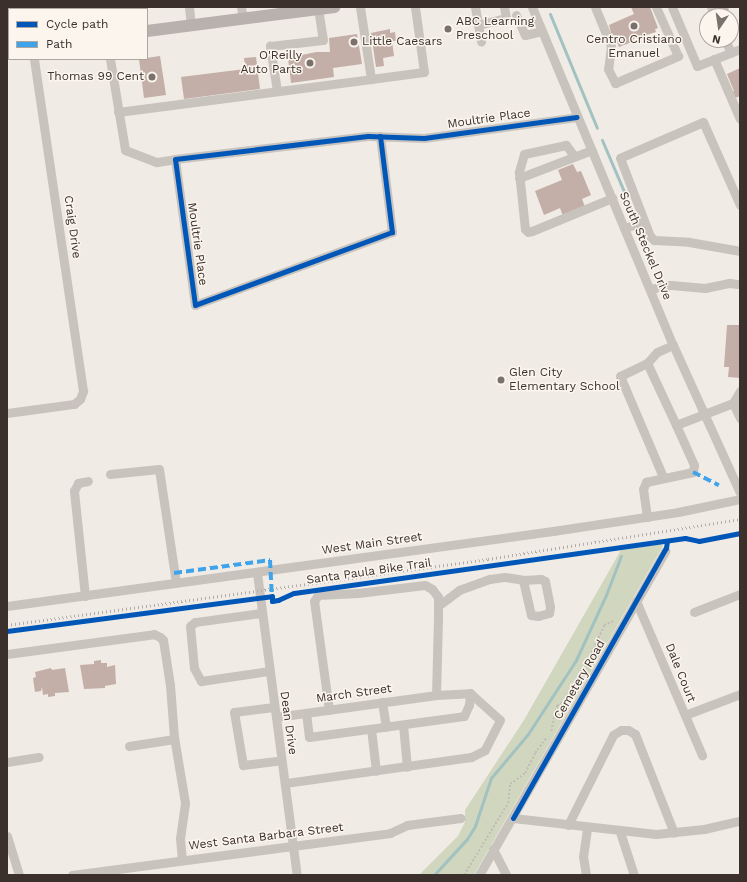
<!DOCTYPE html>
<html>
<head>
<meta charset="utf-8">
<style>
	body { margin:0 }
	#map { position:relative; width:747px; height:882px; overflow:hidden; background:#f0ebe5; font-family:"Work Sans",sans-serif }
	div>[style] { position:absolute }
	.green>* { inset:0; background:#d1d6bf }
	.stream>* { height:3px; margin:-1.5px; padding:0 1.5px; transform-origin:1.5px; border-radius:1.5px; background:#a1c2c1 }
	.building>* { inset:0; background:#c3afa7 }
	.path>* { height:1.5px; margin-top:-0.75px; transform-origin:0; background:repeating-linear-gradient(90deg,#c2bbb6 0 2px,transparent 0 4px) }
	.minor>* { height:9px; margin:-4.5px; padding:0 4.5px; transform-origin:4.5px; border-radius:4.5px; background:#c9c3be }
	.major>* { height:12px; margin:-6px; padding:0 6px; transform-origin:6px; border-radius:6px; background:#b8b1ad }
	.rail>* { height:3px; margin-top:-1.5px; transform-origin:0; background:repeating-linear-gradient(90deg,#b1aca8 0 1px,transparent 0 4px) }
	.quiet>* { height:4px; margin-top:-2px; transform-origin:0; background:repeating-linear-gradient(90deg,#3fa3eb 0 8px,transparent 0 12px) }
	.cycleway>* { height:5px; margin:-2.5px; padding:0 2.5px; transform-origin:2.5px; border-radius:2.5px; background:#0057b8 }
	.dots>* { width:11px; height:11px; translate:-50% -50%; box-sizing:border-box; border:2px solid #fbf5ee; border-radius:50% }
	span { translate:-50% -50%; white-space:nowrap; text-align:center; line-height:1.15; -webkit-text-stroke:3px #fbf5ee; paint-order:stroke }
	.poi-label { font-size:12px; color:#3b302b }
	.left { translate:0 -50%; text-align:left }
	.right { translate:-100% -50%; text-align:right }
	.street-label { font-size:12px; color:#3b302b }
	.frame { position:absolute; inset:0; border:8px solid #3b302b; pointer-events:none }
	.legend { position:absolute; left:8px; top:8px; width:140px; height:52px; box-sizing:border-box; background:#fbf5ee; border:1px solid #aea6a0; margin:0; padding:5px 7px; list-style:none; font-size:12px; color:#3b302b }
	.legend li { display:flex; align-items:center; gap:8px; height:20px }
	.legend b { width:20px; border:1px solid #aea6a0 }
	.north { position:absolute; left:699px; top:8px; width:40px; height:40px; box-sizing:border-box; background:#fbf5ee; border:1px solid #aea6a0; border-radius:50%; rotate:193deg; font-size:11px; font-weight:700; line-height:16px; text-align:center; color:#3b302b }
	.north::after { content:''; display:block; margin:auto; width:14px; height:18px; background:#7a716c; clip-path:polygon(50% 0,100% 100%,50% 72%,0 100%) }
</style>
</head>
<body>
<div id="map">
	<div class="green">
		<i style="clip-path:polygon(661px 544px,663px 546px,474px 875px,419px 875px,458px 836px,465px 822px,465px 810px,524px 720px,621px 550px)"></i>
	</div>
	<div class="stream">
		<i style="left:550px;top:14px;width:123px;rotate:67.6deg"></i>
		<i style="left:602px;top:140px;width:82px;rotate:66.9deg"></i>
		<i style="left:434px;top:875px;width:49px;rotate:-47.5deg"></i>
		<i style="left:467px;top:839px;width:15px;rotate:-58deg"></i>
		<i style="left:475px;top:826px;width:51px;rotate:-71.6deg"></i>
		<i style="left:491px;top:778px;width:57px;rotate:-49.9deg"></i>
		<i style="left:528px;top:734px;width:88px;rotate:-57deg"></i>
		<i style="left:576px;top:660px;width:72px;rotate:-65.2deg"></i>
		<i style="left:606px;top:595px;width:42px;rotate:-69deg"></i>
	</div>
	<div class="building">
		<i style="clip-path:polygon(631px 7px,650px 7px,658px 28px,655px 29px,656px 32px,633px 39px,634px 41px,619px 47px,615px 37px,612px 37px,609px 25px,634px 14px)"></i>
		<i style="clip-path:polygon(718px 7px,728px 7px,729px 10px,721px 13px)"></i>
		<i style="clip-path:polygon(390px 29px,390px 33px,395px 32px,396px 41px,392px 41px,394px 56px,383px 58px,384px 66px,376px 67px,371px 33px)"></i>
		<i style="clip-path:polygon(357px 34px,362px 64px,333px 68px,334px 77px,291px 83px,288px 58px,316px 52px,330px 52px,329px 38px)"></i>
		<i style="clip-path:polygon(160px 56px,166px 95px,144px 98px,139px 59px)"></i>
		<i style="clip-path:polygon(256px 57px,260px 89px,184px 99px,181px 77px,245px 69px,244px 58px)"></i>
		<i style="clip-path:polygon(740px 68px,740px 96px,728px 101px,726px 95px,734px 91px,727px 74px)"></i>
		<i style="clip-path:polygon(573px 164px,577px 172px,581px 171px,591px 195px,582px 199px,585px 207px,563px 216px,560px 208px,544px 215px,535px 191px,562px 180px,558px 170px)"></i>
		<i style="clip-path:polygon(727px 325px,740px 325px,740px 378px,728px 377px,729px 367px,724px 367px)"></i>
		<i style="clip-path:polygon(101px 660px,101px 663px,107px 663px,107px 667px,115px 665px,116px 684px,105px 686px,105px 688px,84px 689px,80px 665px,94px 664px,94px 661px)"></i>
		<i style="clip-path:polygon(51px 668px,52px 670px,65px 668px,69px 692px,55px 693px,55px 696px,48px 697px,48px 694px,43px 695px,42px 687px,41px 691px,35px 692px,33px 678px,36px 677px,35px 672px)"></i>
	</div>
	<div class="path">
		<i style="left:587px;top:667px;width:7px;rotate:-82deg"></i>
		<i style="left:588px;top:660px;width:38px;rotate:-65deg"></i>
		<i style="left:604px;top:625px;width:11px;rotate:-22deg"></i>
		<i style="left:551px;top:731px;width:26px;rotate:-77deg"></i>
		<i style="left:557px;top:706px;width:15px;rotate:-32deg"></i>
		<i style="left:464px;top:875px;width:84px;rotate:-58.6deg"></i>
		<i style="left:508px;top:803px;width:19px;rotate:-84deg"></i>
		<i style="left:510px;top:784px;width:19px;rotate:-36deg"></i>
		<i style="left:525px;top:773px;width:22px;rotate:-63deg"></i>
		<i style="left:535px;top:753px;width:20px;rotate:-53deg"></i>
	</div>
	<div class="minor">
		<i style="left:17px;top:7px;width:2px;rotate:63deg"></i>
		<i style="left:189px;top:7px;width:19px;rotate:84deg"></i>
		<i style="left:241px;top:7px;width:11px;rotate:80deg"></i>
		<i style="left:360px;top:7px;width:73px;rotate:81.3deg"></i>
		<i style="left:371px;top:79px;width:53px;rotate:-7.5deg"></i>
		<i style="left:424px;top:72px;width:66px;rotate:-97.9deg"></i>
		<i style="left:475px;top:7px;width:35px;rotate:80deg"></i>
		<i style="left:532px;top:7px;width:366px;rotate:67.4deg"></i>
		<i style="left:673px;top:345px;width:162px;rotate:65.6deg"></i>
		<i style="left:595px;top:7px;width:42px;rotate:67.7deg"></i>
		<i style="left:611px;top:46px;width:23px;rotate:97deg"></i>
		<i style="left:608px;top:69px;width:16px;rotate:63deg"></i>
		<i style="left:615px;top:83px;width:69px;rotate:-23.2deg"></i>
		<i style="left:678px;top:56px;width:54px;rotate:-114.2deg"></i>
		<i style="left:672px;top:7px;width:64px;rotate:67deg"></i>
		<i style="left:697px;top:66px;width:46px;rotate:-21.6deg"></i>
		<i style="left:711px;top:7px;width:10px;rotate:66deg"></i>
		<i style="left:516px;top:15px;width:22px;rotate:66deg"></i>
		<i style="left:525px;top:35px;width:17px;rotate:-13deg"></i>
		<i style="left:478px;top:25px;width:29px;rotate:-14deg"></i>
		<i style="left:506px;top:18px;width:11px;rotate:-100deg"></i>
		<i style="left:725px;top:40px;width:14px;rotate:65deg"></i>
		<i style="left:110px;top:59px;width:92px;rotate:80.6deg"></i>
		<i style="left:125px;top:150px;width:34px;rotate:21deg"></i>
		<i style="left:157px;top:162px;width:18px;rotate:-9deg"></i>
		<i style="left:714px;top:59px;width:65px;rotate:66.6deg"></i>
		<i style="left:277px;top:91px;width:46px;rotate:-98.8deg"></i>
		<i style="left:270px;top:46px;width:53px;rotate:-6.5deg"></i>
		<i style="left:323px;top:40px;width:31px;rotate:-99deg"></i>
		<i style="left:118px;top:112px;width:255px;rotate:-7.4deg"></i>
		<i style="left:380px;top:136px;width:97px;rotate:82.9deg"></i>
		<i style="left:392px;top:232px;width:210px;rotate:159.7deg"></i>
		<i style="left:195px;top:305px;width:147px;rotate:-97.8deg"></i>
		<i style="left:175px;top:159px;width:194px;rotate:-6.8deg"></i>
		<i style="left:368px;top:136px;width:56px;rotate:2deg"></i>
		<i style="left:424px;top:138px;width:154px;rotate:-7.8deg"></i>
		<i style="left:574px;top:156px;width:14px;rotate:-126deg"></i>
		<i style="left:566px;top:145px;width:43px;rotate:167.9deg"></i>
		<i style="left:524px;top:154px;width:19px;rotate:106deg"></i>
		<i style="left:519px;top:172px;width:57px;rotate:84deg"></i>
		<i style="left:525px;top:229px;width:4px;rotate:45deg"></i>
		<i style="left:528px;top:232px;width:4px;rotate:-14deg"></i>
		<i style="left:532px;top:231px;width:87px;rotate:-22.4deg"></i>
		<i style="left:519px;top:178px;width:78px;rotate:-21deg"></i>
		<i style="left:740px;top:205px;width:91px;rotate:-114deg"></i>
		<i style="left:703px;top:122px;width:90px;rotate:156.6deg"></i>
		<i style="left:620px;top:158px;width:84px;rotate:69deg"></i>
		<i style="left:650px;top:236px;width:6px;rotate:45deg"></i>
		<i style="left:654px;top:240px;width:35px;rotate:3deg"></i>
		<i style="left:689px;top:242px;width:52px;rotate:10deg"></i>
		<i style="left:624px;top:228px;width:17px;rotate:-17deg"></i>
		<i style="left:640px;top:223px;width:2px;rotate:-63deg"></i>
		<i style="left:650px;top:289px;width:21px;rotate:-11deg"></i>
		<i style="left:671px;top:285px;width:34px;rotate:5deg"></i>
		<i style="left:705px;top:288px;width:25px;rotate:-12deg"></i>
		<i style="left:729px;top:283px;width:8px;rotate:7deg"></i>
		<i style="left:673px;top:345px;width:17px;rotate:156deg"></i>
		<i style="left:657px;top:352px;width:15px;rotate:132deg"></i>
		<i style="left:647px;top:363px;width:68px;rotate:64.9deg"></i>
		<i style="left:676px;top:425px;width:61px;rotate:-21.1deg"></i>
		<i style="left:733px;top:403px;width:17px;rotate:65deg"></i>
		<i style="left:647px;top:363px;width:30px;rotate:154deg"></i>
		<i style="left:620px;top:376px;width:110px;rotate:66.9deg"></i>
		<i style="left:733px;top:403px;width:14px;rotate:-60deg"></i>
		<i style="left:7px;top:413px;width:68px;rotate:-7.7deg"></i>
		<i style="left:74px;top:404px;width:8px;rotate:-40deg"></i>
		<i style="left:80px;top:399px;width:9px;rotate:-69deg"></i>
		<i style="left:83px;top:391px;width:336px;rotate:-98.4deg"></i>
		<i style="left:110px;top:474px;width:49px;rotate:-5.8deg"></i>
		<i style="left:159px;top:469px;width:115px;rotate:81.5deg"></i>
		<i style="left:647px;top:517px;width:28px;rotate:-98deg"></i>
		<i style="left:643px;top:489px;width:8px;rotate:-67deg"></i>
		<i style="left:646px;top:482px;width:48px;rotate:-12deg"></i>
		<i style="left:693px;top:472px;width:7px;rotate:-82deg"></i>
		<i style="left:694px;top:465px;width:44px;rotate:-114.2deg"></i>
		<i style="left:257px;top:573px;width:305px;rotate:82.5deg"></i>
		<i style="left:85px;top:596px;width:106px;rotate:-96deg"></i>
		<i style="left:74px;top:491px;width:9px;rotate:-63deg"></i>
		<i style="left:78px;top:483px;width:10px;rotate:-11deg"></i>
		<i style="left:636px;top:601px;width:168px;rotate:66.8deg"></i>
		<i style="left:7px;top:606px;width:551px;rotate:-7.82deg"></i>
		<i style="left:553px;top:531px;width:126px;rotate:-8.6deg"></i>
		<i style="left:678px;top:512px;width:63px;rotate:-11.8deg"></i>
		<i style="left:438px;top:606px;width:26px;rotate:-37deg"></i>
		<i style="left:459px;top:590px;width:33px;rotate:-20deg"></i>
		<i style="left:490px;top:579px;width:15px;rotate:-8deg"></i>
		<i style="left:505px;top:577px;width:18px;rotate:9deg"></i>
		<i style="left:523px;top:580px;width:18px;rotate:-3deg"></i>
		<i style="left:541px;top:579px;width:4px;rotate:27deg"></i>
		<i style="left:545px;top:581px;width:26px;rotate:79deg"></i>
		<i style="left:550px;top:607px;width:6px;rotate:99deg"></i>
		<i style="left:549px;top:613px;width:11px;rotate:165deg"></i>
		<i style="left:538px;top:616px;width:7px;rotate:-172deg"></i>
		<i style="left:531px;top:615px;width:36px;rotate:-103deg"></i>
		<i style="left:694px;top:612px;width:49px;rotate:-21.4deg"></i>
		<i style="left:261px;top:613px;width:67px;rotate:172.2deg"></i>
		<i style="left:195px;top:622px;width:6px;rotate:141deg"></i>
		<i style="left:190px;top:626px;width:42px;rotate:84.6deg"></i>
		<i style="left:194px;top:668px;width:15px;rotate:62deg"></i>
		<i style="left:201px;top:681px;width:69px;rotate:-8.4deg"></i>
		<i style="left:7px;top:654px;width:148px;rotate:-7.7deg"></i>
		<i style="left:154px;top:634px;width:7px;rotate:27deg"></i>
		<i style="left:160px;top:637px;width:4px;rotate:45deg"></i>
		<i style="left:163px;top:640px;width:46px;rotate:81.2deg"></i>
		<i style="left:170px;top:685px;width:52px;rotate:85.6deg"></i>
		<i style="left:174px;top:737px;width:67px;rotate:80.5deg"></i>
		<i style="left:185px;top:803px;width:35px;rotate:98deg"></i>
		<i style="left:180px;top:838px;width:21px;rotate:85deg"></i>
		<i style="left:382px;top:702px;width:25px;rotate:81deg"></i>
		<i style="left:274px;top:707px;width:40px;rotate:172.9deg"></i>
		<i style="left:234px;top:712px;width:54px;rotate:80.4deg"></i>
		<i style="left:243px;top:765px;width:38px;rotate:-7deg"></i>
		<i style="left:329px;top:710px;width:110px;rotate:-97.8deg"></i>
		<i style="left:314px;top:601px;width:7px;rotate:-56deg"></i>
		<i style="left:318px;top:595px;width:40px;rotate:-2.9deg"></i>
		<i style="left:358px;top:593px;width:67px;rotate:-6.8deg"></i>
		<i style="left:425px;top:585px;width:8px;rotate:30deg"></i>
		<i style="left:432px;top:589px;width:10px;rotate:53deg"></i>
		<i style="left:438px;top:597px;width:22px;rotate:90deg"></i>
		<i style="left:438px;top:619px;width:76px;rotate:91.5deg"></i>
		<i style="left:306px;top:713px;width:24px;rotate:83deg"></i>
		<i style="left:309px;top:737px;width:156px;rotate:-7.7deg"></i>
		<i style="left:464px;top:716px;width:12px;rotate:-66deg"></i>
		<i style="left:469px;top:705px;width:12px;rotate:-85deg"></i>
		<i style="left:685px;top:715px;width:59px;rotate:-20.9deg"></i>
		<i style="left:276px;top:717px;width:162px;rotate:-7.8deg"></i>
		<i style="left:436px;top:695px;width:34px;rotate:-3deg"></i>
		<i style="left:470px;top:693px;width:40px;rotate:42deg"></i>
		<i style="left:500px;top:720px;width:34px;rotate:117deg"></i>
		<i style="left:485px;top:750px;width:16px;rotate:153deg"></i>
		<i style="left:471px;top:757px;width:188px;rotate:172deg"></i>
		<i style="left:403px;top:725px;width:42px;rotate:84.6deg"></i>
		<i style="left:371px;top:729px;width:42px;rotate:83.2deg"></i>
		<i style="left:129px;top:746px;width:46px;rotate:-8.8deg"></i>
		<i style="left:7px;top:762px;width:32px;rotate:-9deg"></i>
		<i style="left:513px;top:818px;width:144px;rotate:6.4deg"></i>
		<i style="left:656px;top:834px;width:48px;rotate:-5.9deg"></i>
		<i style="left:704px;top:829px;width:37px;rotate:-13deg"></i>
		<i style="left:568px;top:825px;width:101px;rotate:-63.4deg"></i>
		<i style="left:613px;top:735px;width:9px;rotate:-32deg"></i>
		<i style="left:621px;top:730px;width:7px"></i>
		<i style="left:628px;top:730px;width:8px;rotate:30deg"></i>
		<i style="left:635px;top:734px;width:106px;rotate:68.5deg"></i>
		<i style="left:620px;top:832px;width:45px;rotate:72deg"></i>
		<i style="left:7px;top:836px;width:41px;rotate:72.9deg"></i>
		<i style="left:493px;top:849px;width:29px;rotate:63deg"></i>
		<i style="left:72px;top:875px;width:321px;rotate:-7.5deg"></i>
		<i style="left:390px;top:833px;width:19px;rotate:-25deg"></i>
		<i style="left:407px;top:825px;width:54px;rotate:-7.4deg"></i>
		<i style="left:479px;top:875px;width:374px;rotate:-60.1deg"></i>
		<i style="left:586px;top:875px;width:18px;rotate:-99deg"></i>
		<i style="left:583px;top:857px;width:28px;rotate:-82deg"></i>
	</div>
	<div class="major">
		<i style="left:147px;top:31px;width:189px;rotate:-7.3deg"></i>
		<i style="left:7px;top:49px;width:2px"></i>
	</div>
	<div class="rail">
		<i style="left:7px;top:625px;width:486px;rotate:-7.8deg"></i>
		<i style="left:488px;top:559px;width:255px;rotate:-9deg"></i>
	</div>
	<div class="quiet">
		<i style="left:693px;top:472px;width:29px;rotate:27deg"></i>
		<i style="left:174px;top:573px;width:97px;rotate:-7.7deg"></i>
		<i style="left:270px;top:560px;width:36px;rotate:87deg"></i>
	</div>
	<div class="cycleway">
		<i style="left:380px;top:136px;width:97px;rotate:82.9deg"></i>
		<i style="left:392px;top:232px;width:210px;rotate:159.7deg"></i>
		<i style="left:195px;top:305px;width:147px;rotate:-97.8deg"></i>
		<i style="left:175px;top:159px;width:194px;rotate:-6.8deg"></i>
		<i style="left:368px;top:136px;width:56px;rotate:2deg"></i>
		<i style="left:424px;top:138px;width:154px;rotate:-7.8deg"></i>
		<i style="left:7px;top:631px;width:267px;rotate:-7.5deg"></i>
		<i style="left:272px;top:596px;width:5px;rotate:90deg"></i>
		<i style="left:272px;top:601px;width:6px;rotate:-9deg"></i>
		<i style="left:278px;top:600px;width:17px;rotate:-24deg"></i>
		<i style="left:294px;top:593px;width:395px;rotate:-8deg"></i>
		<i style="left:685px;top:538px;width:14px;rotate:12deg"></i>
		<i style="left:699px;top:541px;width:42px;rotate:-11deg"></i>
		<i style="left:513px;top:818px;width:310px;rotate:-60.5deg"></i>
		<i style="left:666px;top:548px;width:7px;rotate:-82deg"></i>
	</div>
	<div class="dots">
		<i style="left:634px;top:26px;background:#7a716c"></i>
		<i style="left:448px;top:29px;background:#7a716c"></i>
		<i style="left:354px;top:42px;background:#7a716c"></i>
		<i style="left:310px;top:63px;background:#7a716c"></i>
		<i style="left:152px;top:77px;background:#7a716c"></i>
		<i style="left:501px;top:380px;background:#7a716c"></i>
	</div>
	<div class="poi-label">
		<span class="left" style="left:456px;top:29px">ABC Learning<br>Preschool</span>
		<span style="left:634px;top:47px">Centro Cristiano<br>Emanuel</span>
		<span class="left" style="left:362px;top:42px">Little Caesars</span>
		<span class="right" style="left:302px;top:63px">O'Reilly<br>Auto Parts</span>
		<span class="right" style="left:144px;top:77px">Thomas 99 Cent</span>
		<span class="left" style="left:509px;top:380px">Glen City<br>Elementary School</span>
	</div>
	<div class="street-label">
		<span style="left:489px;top:119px;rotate:-8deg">Moultrie Place</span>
		<span style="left:72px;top:227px;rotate:82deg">Craig Drive</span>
		<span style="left:197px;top:244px;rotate:82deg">Moultrie Place</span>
		<span style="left:645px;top:246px;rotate:67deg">South Steckel Drive</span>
		<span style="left:372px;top:544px;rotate:-8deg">West Main Street</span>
		<span style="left:369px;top:572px;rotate:-8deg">Santa Paula Bike Trail</span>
		<span style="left:680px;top:673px;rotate:68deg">Dale Court</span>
		<span style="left:580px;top:680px;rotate:-60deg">Cemetery Road</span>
		<span style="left:354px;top:694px;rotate:-8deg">March Street</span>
		<span style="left:288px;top:723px;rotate:82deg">Dean Drive</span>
		<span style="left:266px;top:837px;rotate:-7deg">West Santa Barbara Street</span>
	</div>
	<div class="frame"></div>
	<ul class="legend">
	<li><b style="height:5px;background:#0057b8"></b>Cycle path</li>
	<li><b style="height:5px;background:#3fa3eb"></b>Path</li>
	</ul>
	<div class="north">N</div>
</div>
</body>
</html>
